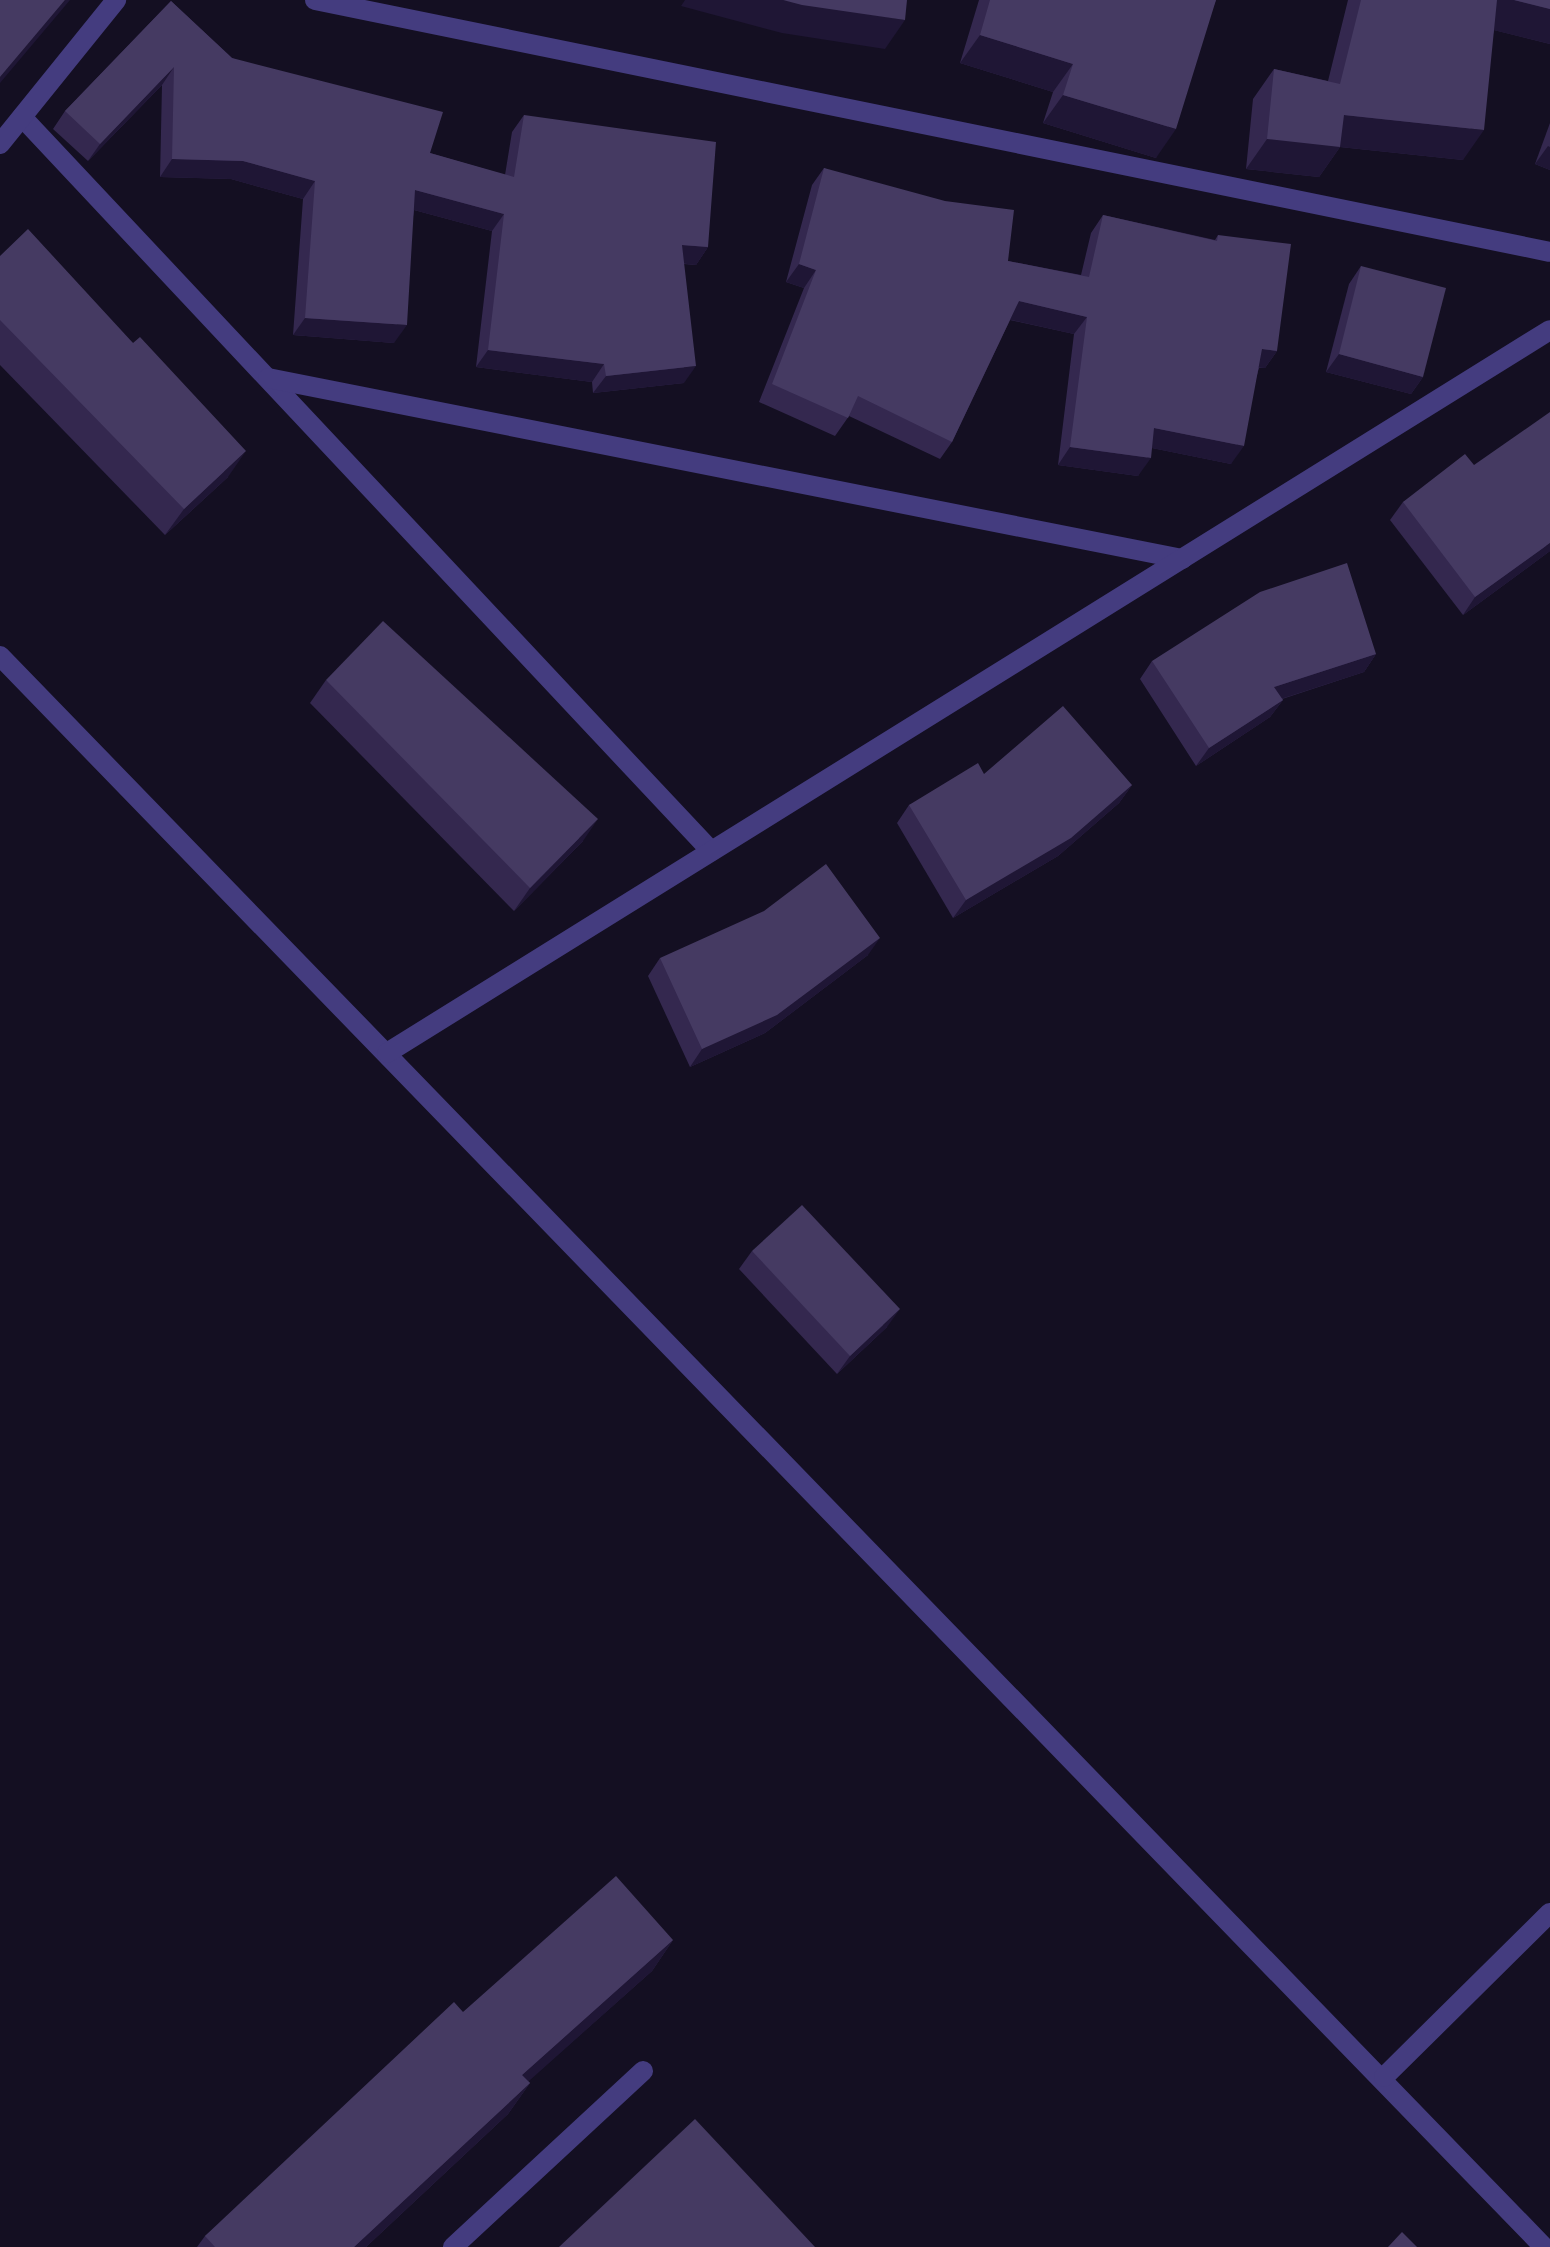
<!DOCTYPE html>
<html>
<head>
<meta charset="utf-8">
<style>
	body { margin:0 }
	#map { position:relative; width:1550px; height:2247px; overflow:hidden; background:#140f22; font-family:"Source Sans 3",sans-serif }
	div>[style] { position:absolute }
	.street>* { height:20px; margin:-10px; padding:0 10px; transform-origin:10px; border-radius:10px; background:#443c7f }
	.wall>* { inset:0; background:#34284f }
	.shaded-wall>* { inset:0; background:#1f1635 }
	.building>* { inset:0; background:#453a62 }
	span { translate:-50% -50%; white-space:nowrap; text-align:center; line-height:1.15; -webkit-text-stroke:6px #140f22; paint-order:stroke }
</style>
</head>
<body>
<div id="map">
	<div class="street">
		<i style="left:315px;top:0;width:1260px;rotate:11.53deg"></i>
		<i style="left:22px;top:117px;width:1007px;rotate:46.81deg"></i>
		<i style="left:0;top:144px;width:185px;rotate:-51.1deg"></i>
		<i style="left:268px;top:378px;width:932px;rotate:11.2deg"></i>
		<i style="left:0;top:656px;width:2217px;rotate:45.86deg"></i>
		<i style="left:387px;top:1053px;width:1369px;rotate:-31.87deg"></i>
		<i style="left:1384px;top:2077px;width:233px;rotate:-44.7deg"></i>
		<i style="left:453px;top:2247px;width:259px;rotate:-42.8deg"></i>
	</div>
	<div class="wall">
		<i style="clip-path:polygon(979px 0,1216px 0,1156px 158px,1043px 123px,1053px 92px,960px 63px)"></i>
		<i style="clip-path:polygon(1348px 0,1550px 0,1550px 44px,1494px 30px,1463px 160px,1340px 147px,1319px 177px,1246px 169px,1253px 99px,1274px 69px,1328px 81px)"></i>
		<i style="clip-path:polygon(171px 1px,232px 58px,430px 153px,505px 175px,512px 132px,524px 115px,708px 247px,696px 265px,684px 264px,684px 383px,593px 393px,592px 382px,476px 367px,492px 231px,414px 210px,394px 343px,293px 335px,303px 199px,231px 179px,160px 177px,162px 85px,88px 161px,53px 129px,65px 111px)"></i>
		<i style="clip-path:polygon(1550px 123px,1550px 170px,1535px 164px)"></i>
		<i style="clip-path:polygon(824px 168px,1008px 261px,1081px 275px,1091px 233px,1103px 215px,1215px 240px,1218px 235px,1277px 351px,1265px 368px,1259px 368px,1231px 464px,1152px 448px,1138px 476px,1058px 465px,1074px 334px,1010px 320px,952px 442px,940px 459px,849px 416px,835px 436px,759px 402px,804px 288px,786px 282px,812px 185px)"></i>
		<i style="clip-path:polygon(0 256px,133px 343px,228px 477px,165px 535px,0 365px)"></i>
		<i style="clip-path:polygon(1361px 266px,1423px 377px,1411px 394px,1326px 372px,1349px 284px)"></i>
		<i style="clip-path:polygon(1474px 465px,1550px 551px,1463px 615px,1390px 520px,1403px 502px)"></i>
		<i style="clip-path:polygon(1376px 654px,1364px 672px,1282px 699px,1283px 700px,1270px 717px,1196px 766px,1140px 679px,1152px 661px)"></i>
		<i style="clip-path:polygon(326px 680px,583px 841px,514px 911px,310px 703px)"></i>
		<i style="clip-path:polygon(984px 774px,1132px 785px,1119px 803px,1058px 856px,953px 918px,897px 823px,909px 805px)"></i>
		<i style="clip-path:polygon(868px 955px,765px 1033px,690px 1067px,648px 976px,660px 958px)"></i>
		<i style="clip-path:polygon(752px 1251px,887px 1327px,837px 1374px,739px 1269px)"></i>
		<i style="clip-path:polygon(673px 1940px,652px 1971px,528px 2081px,530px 2083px,508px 2114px,366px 2247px,197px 2247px,205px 2236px,463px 2012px)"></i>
	</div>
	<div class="shaded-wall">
		<i style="clip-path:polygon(65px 0,70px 0,0 83px,0 77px)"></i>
		<i style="clip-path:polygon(685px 0,783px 0,905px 20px,885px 49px,782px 33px,681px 6px)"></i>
		<i style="clip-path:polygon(1495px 0,1514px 0,1550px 9px,1550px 44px,1477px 26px)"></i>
		<i style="clip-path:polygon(980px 35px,1073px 64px,1053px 92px,960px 63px)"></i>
		<i style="clip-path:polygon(174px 67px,162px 85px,88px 161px,100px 144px)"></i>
		<i style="clip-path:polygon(1063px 95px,1176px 129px,1156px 158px,1043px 123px)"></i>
		<i style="clip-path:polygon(1344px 115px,1484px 130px,1463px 160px,1340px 147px,1319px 177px,1246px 169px,1267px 139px)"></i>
		<i style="clip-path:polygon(1548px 146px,1550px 147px,1550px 170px,1535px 164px)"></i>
		<i style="clip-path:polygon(172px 159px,243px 161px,315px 181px,303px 199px,231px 179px,160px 177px)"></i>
		<i style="clip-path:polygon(415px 190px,504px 214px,492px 231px,403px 207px)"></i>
		<i style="clip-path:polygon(682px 245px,708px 247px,696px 265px,670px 262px)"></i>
		<i style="clip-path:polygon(799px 264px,816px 270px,804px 288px,786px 282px)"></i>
		<i style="clip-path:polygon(1019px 301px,1087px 317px,1074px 334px,1007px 319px)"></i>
		<i style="clip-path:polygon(305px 318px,407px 325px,394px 343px,293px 335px)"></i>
		<i style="clip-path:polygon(1262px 349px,1277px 351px,1265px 368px,1250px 367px)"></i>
		<i style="clip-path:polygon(488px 350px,604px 364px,592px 382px,476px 367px)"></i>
		<i style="clip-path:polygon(1339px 354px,1423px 377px,1411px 394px,1326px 372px)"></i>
		<i style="clip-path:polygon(696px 366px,684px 383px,593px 393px,606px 376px)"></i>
		<i style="clip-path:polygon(1154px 428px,1244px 446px,1231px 464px,1142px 446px)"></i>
		<i style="clip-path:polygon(1070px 447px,1151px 458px,1138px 476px,1058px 465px)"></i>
		<i style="clip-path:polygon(246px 451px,228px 477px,165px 535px,184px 509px)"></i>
		<i style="clip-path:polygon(1550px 543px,1550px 551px,1463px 615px,1475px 597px)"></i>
		<i style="clip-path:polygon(1376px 654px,1364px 672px,1262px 705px,1274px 687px)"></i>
		<i style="clip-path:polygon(1283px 700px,1270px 717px,1196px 766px,1209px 748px)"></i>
		<i style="clip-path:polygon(1132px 785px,1119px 803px,1058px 856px,953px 918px,966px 900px)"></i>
		<i style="clip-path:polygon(598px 819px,583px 841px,514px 911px,530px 888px)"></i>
		<i style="clip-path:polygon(880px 938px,868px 955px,765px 1033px,690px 1067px,702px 1049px)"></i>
		<i style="clip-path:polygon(900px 1309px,887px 1327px,837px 1374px,850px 1356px)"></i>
		<i style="clip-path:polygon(673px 1940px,652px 1971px,501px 2106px,522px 2075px)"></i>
		<i style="clip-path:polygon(530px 2083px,508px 2114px,366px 2247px,354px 2247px)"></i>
	</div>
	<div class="building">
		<i style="clip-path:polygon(0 0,65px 0,0 77px)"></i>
		<i style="clip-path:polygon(783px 0,907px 0,905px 20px,802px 5px)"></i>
		<i style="clip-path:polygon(990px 0,1216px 0,1176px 129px,1063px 95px,1073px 64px,980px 35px)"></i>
		<i style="clip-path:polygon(1361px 0,1497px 0,1484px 130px,1344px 115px,1340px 147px,1267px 139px,1274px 69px,1340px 84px)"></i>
		<i style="clip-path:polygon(1514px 0,1550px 0,1550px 9px)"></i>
		<i style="clip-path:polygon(171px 1px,232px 58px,443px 112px,430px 153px,514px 177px,524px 115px,716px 142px,708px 247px,682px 245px,696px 366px,606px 376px,604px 364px,488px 350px,504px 214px,415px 190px,407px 325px,305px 318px,315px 181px,243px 161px,172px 159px,174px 67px,100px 144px,65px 111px)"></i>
		<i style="clip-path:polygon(824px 168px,945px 201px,1014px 210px,1008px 261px,1089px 277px,1103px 215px,1217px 241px,1218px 235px,1291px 244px,1277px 351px,1262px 349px,1244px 446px,1154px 428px,1151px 458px,1070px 447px,1087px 317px,1019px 301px,952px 442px,858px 396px,848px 418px,772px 384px,816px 270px,799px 264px)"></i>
		<i style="clip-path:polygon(28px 229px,133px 343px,140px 337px,246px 451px,184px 509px,0 320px,0 256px)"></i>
		<i style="clip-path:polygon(1361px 266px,1446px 288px,1423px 377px,1339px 354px)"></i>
		<i style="clip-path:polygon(1550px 412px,1550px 543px,1475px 597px,1403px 502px,1465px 454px,1474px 465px)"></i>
		<i style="clip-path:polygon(1347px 563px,1376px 654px,1274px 687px,1283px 700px,1209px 748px,1152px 661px,1260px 592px)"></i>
		<i style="clip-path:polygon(383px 621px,598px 819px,530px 888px,326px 680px)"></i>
		<i style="clip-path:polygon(1063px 706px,1132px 785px,1071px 838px,966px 900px,909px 805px,978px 763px,984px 774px)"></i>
		<i style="clip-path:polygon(826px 864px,880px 938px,777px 1015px,702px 1049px,660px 958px,764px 911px)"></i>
		<i style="clip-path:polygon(802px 1205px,900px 1309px,850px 1356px,752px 1251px)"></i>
		<i style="clip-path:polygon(616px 1876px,673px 1940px,522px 2075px,530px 2083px,354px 2247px,215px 2247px,205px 2236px,454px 2002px,463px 2012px)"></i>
		<i style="clip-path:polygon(695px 2119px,815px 2247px,559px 2247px)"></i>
		<i style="clip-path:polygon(1402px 2232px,1417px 2247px,1388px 2247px)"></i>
	</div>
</div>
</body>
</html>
